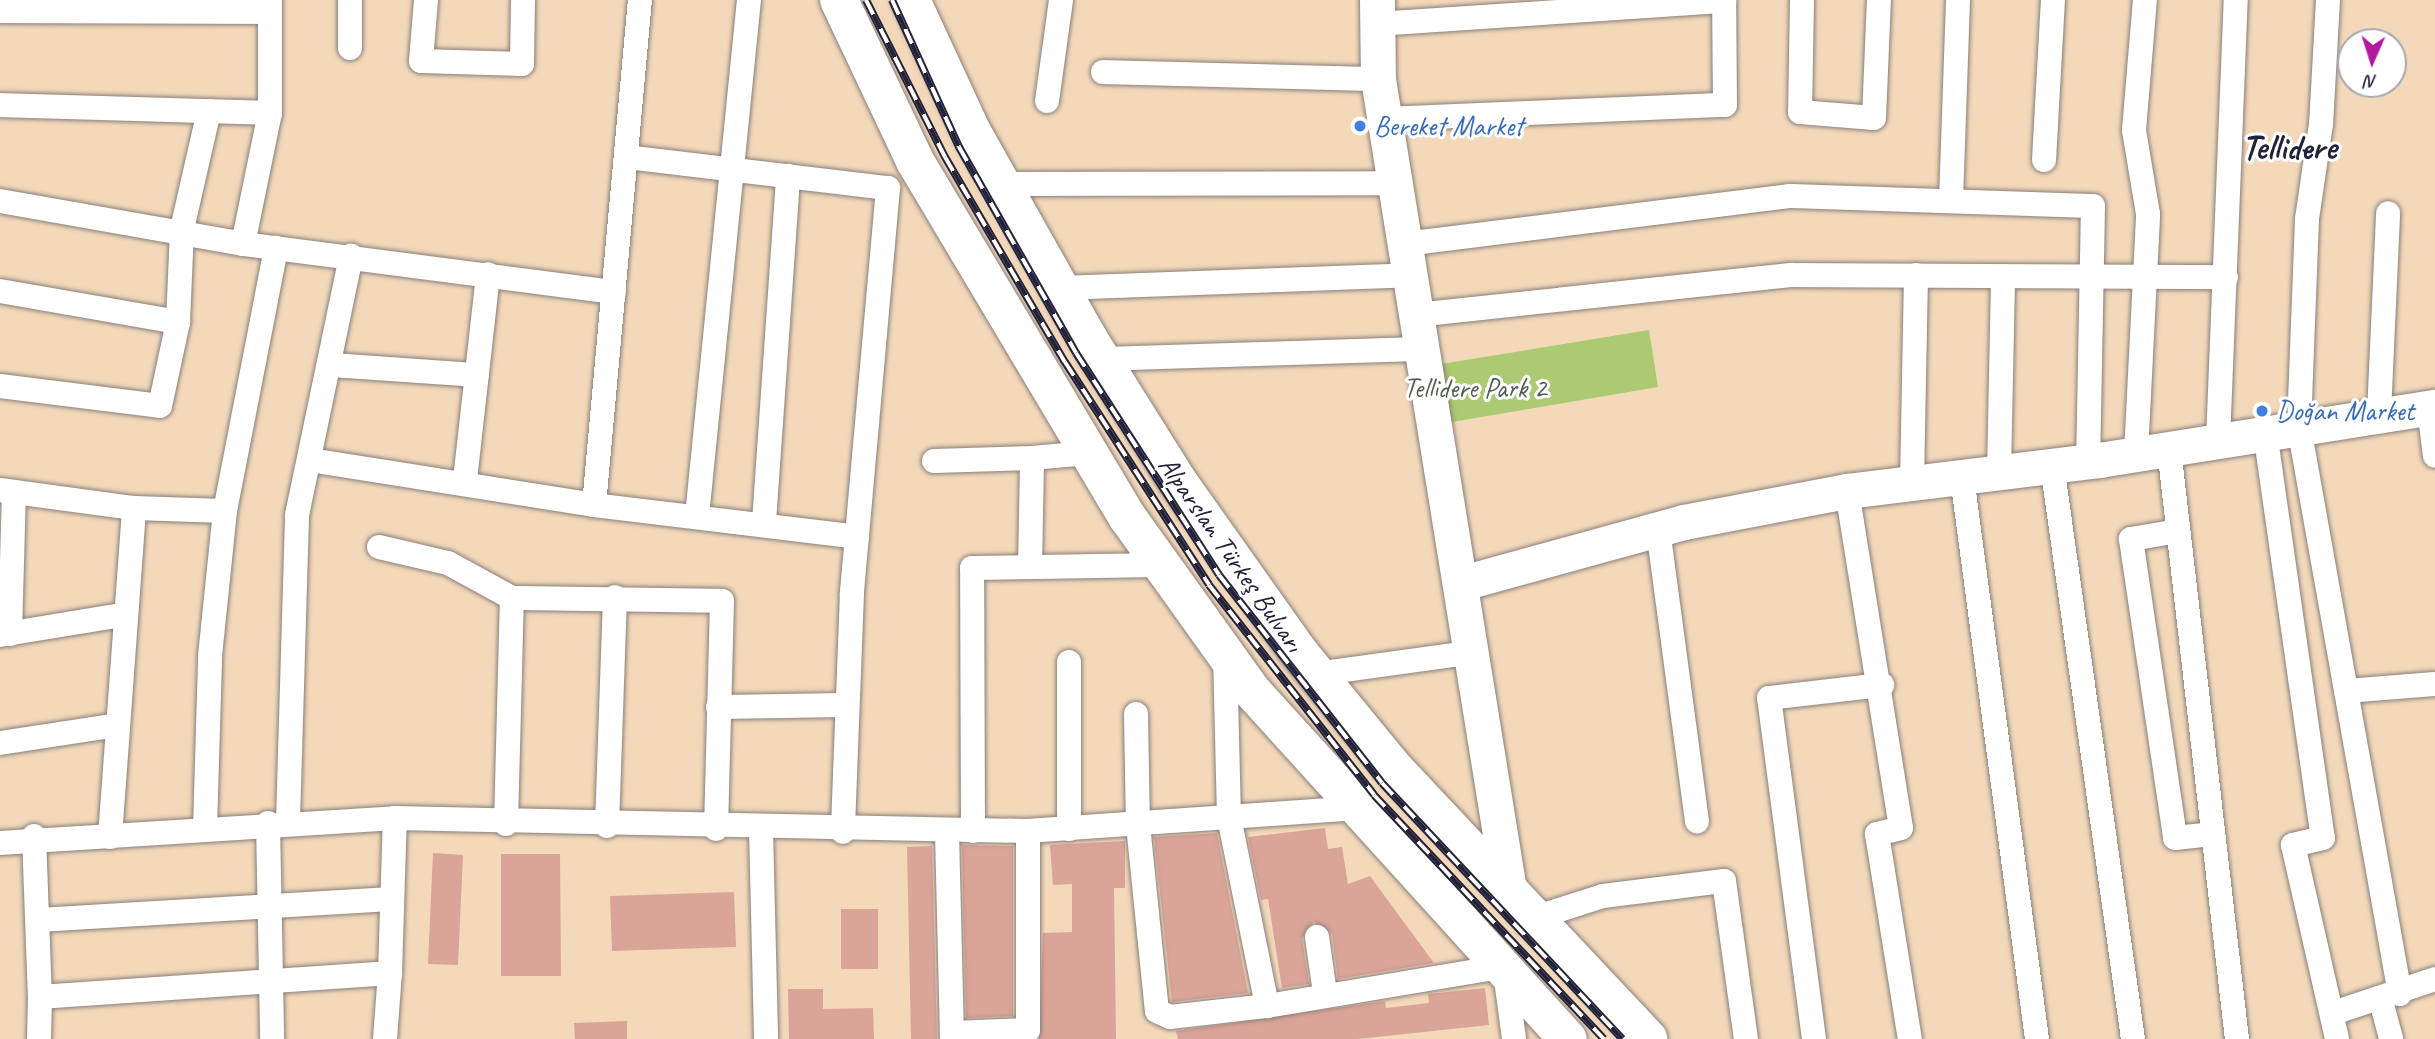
<!DOCTYPE html>
<html>
<head>
<meta charset="utf-8">
<style>
	body { margin:0 }
	#map { position:relative; width:2435px; height:1039px; overflow:hidden; background:#f3d9ba; font-family:Caveat,sans-serif }
	div>[style] { position:absolute }
	.green>* { inset:0; background:#acca71 }
	.building>* { inset:0; background:#daa499 }
	.roads { filter:drop-shadow(0 0 2px #8a7e7a) drop-shadow(0 0 2px #8a7e7a) }
	.street>* { height:24px; margin:-12px; padding:0 12px; transform-origin:12px; border-radius:12px; background:#fff }
	.secondary>* { height:35px; margin:-17.5px; padding:0 17.5px; transform-origin:17.5px; border-radius:17.5px; background:#fff }
	.primary>* { height:38px; margin:-19px; padding:0 19px; transform-origin:19px; border-radius:19px; background:#fff }
	.rail>* { height:8px; margin-top:-4px; transform-origin:0; background:repeating-linear-gradient(90deg,#fff 0 16px,#22223b 0 32px); box-sizing:border-box; border-block:2px solid #22223b }
	.dots>* { width:19px; height:19px; translate:-50% -50%; box-sizing:border-box; border:4px solid #fff; border-radius:50% }
	span { translate:-50% -50%; white-space:nowrap; text-align:center; line-height:1.15; -webkit-text-stroke:6px #fff; paint-order:stroke }
	.shop-label { font-size:28px; color:#366cbe }
	.left { translate:0 -50%; text-align:left }
	.park-label { font-size:28px; color:#525d4e }
	.street-label { font-size:28px; color:#22223b }
	.district-label { font-size:35px; color:#22223b; font-weight:700 }
	.north { position:absolute; left:2337px; top:28px; width:70px; height:70px; box-sizing:border-box; background:#fff; border:2px solid #a7a7b1; border-radius:50%; rotate:183deg; font-size:19px; font-weight:700; line-height:28px; text-align:center; color:#22223b }
	.north::after { content:''; display:block; margin:auto; width:24px; height:32px; background:#b5179e; clip-path:polygon(50% 0,100% 100%,50% 72%,0 100%) }
</style>
</head>
<body>
<div id="map">
	<div class="green">
		<i style="clip-path:polygon(1649px 330px,1658px 387px,1440px 424px,1429px 366px)"></i>
	</div>
	<div class="building">
		<i style="clip-path:polygon(1325px 828px,1328px 849px,1342px 847px,1348px 884px,1370px 876px,1434px 963px,1338px 979px,1332px 934px,1314px 922px,1302px 938px,1309px 984px,1282px 988px,1268px 899px,1261px 900px,1248px 837px)"></i>
		<i style="clip-path:polygon(1217px 833px,1248px 993px,1172px 1002px,1154px 837px)"></i>
		<i style="clip-path:polygon(1125px 841px,1125px 888px,1114px 888px,1116px 1039px,1039px 1039px,1043px 933px,1072px 932px,1072px 884px,1053px 885px,1050px 845px)"></i>
		<i style="clip-path:polygon(962px 845px,1013px 846px,1013px 1016px,966px 1018px)"></i>
		<i style="clip-path:polygon(932px 846px,937px 1039px,911px 1039px,907px 847px)"></i>
		<i style="clip-path:polygon(433px 853px,463px 855px,458px 965px,428px 964px)"></i>
		<i style="clip-path:polygon(501px 854px,560px 854px,561px 976px,501px 976px)"></i>
		<i style="clip-path:polygon(734px 892px,736px 947px,612px 951px,610px 896px)"></i>
		<i style="clip-path:polygon(841px 909px,878px 909px,878px 969px,841px 969px)"></i>
		<i style="clip-path:polygon(1485px 988px,1489px 1025px,1358px 1039px,1178px 1039px,1176px 1031px,1385px 1001px,1386px 1008px,1429px 1003px,1428px 994px)"></i>
		<i style="clip-path:polygon(788px 989px,823px 989px,823px 1009px,873px 1008px,874px 1039px,789px 1039px)"></i>
		<i style="clip-path:polygon(627px 1021px,627px 1039px,575px 1039px,574px 1023px)"></i>
	</div>
	<div class="roads">
		<div class="street">
			<i style="left:350px;top:0;width:48px;rotate:90deg"></i>
			<i style="left:426px;top:0;width:61px;rotate:94.7deg"></i>
			<i style="left:421px;top:61px;width:101px;rotate:1.7deg"></i>
			<i style="left:522px;top:64px;width:64px;rotate:-89.1deg"></i>
			<i style="left:1802px;top:0;width:112px;rotate:91deg"></i>
			<i style="left:1800px;top:112px;width:74px;rotate:4.6deg"></i>
			<i style="left:1874px;top:118px;width:118px;rotate:-87.6deg"></i>
			<i style="left:2328px;top:0;width:124px;rotate:93.2deg"></i>
			<i style="left:2321px;top:124px;width:96px;rotate:98.4deg"></i>
			<i style="left:2307px;top:219px;width:208px;rotate:92.2deg"></i>
			<i style="left:2299px;top:427px;width:576px;rotate:79.9deg"></i>
			<i style="left:0;top:11px;width:270px;rotate:0.2deg"></i>
			<i style="left:1377px;top:24px;width:348px;rotate:-3.8deg"></i>
			<i style="left:1103px;top:72px;width:275px;rotate:1.5deg"></i>
			<i style="left:1047px;top:101px;width:102px;rotate:-82.1deg"></i>
			<i style="left:0;top:105px;width:270px;rotate:1.7deg"></i>
			<i style="left:1384px;top:119px;width:341px;rotate:-2.4deg"></i>
			<i style="left:1725px;top:105px;width:105px;rotate:-90.5deg"></i>
			<i style="left:627px;top:157px;width:263px;rotate:6.8deg"></i>
			<i style="left:888px;top:188px;width:407px;rotate:95.1deg"></i>
			<i style="left:852px;top:593px;width:239px;rotate:92.2deg"></i>
			<i style="left:2044px;top:160px;width:160px;rotate:-86.8deg"></i>
			<i style="left:1002px;top:184px;width:393px;rotate:-0.1deg"></i>
			<i style="left:0;top:201px;width:247px;rotate:10deg"></i>
			<i style="left:243px;top:244px;width:374px;rotate:7.4deg"></i>
			<i style="left:1951px;top:201px;width:201px;rotate:-88deg"></i>
			<i style="left:243px;top:244px;width:134px;rotate:-78.4deg"></i>
			<i style="left:270px;top:113px;width:113px;rotate:-90deg"></i>
			<i style="left:1405px;top:244px;width:387px;rotate:-7.1deg"></i>
			<i style="left:1789px;top:196px;width:304px;rotate:1.9deg"></i>
			<i style="left:2093px;top:206px;width:256px;rotate:91.1deg"></i>
			<i style="left:1060px;top:288px;width:350px;rotate:-2.1deg"></i>
			<i style="left:0;top:291px;width:181px;rotate:9.9deg"></i>
			<i style="left:1416px;top:315px;width:379px;rotate:-6.1deg"></i>
			<i style="left:1793px;top:275px;width:433px;rotate:0.3deg"></i>
			<i style="left:1101px;top:359px;width:321px;rotate:-1.8deg"></i>
			<i style="left:333px;top:365px;width:144px;rotate:4deg"></i>
			<i style="left:0;top:386px;width:161px;rotate:7.1deg"></i>
			<i style="left:160px;top:406px;width:86px;rotate:-77.9deg"></i>
			<i style="left:178px;top:322px;width:93px;rotate:-87.5deg"></i>
			<i style="left:182px;top:229px;width:121px;rotate:-77.1deg"></i>
			<i style="left:2429px;top:408px;width:48px;rotate:82.9deg"></i>
			<i style="left:2379px;top:414px;width:201px;rotate:-87.4deg"></i>
			<i style="left:2265px;top:432px;width:410px;rotate:81.9deg"></i>
			<i style="left:2323px;top:838px;width:31px;rotate:167deg"></i>
			<i style="left:2293px;top:845px;width:199px;rotate:77.2deg"></i>
			<i style="left:2218px;top:441px;width:441px;rotate:-87.7deg"></i>
			<i style="left:2169px;top:449px;width:594px;rotate:83.43deg"></i>
			<i style="left:2136px;top:454px;width:240px;rotate:-87.1deg"></i>
			<i style="left:2148px;top:214px;width:85px;rotate:-99.5deg"></i>
			<i style="left:2134px;top:130px;width:130px;rotate:-85.2deg"></i>
			<i style="left:310px;top:460px;width:288px;rotate:9deg"></i>
			<i style="left:594px;top:505px;width:265px;rotate:6.9deg"></i>
			<i style="left:934px;top:461px;width:98px;rotate:-1.8deg"></i>
			<i style="left:2052px;top:465px;width:580px;rotate:81.97deg"></i>
			<i style="left:1999px;top:472px;width:196px;rotate:-88.8deg"></i>
			<i style="left:1962px;top:477px;width:567px;rotate:82.4deg"></i>
			<i style="left:465px;top:480px;width:207px;rotate:-83.6deg"></i>
			<i style="left:1912px;top:483px;width:208px;rotate:-88.9deg"></i>
			<i style="left:0;top:490px;width:135px;rotate:7.7deg"></i>
			<i style="left:134px;top:508px;width:91px;rotate:1.9deg"></i>
			<i style="left:1847px;top:491px;width:341px;rotate:80.9deg"></i>
			<i style="left:1901px;top:828px;width:25px;rotate:166deg"></i>
			<i style="left:1877px;top:834px;width:208px;rotate:80.9deg"></i>
			<i style="left:594px;top:505px;width:507px;rotate:-84.8deg"></i>
			<i style="left:697px;top:516px;width:519px;rotate:-84.25deg"></i>
			<i style="left:764px;top:522px;width:347px;rotate:-86deg"></i>
			<i style="left:1658px;top:529px;width:295px;rotate:82.4deg"></i>
			<i style="left:2178px;top:531px;width:48px;rotate:170.3deg"></i>
			<i style="left:2131px;top:539px;width:302px;rotate:81.6deg"></i>
			<i style="left:2175px;top:838px;width:37px;rotate:-6deg"></i>
			<i style="left:379px;top:547px;width:71px;rotate:13.1deg"></i>
			<i style="left:448px;top:563px;width:73px;rotate:28.7deg"></i>
			<i style="left:512px;top:598px;width:210px;rotate:0.8deg"></i>
			<i style="left:722px;top:601px;width:228px;rotate:91.5deg"></i>
			<i style="left:1030px;top:567px;width:109px;rotate:-88.9deg"></i>
			<i style="left:1032px;top:458px;width:56px;rotate:-5.1deg"></i>
			<i style="left:10px;top:634px;width:142px;rotate:-88.4deg"></i>
			<i style="left:0;top:635px;width:124px;rotate:-9.3deg"></i>
			<i style="left:1225px;top:654px;width:163px;rotate:88.6deg"></i>
			<i style="left:1229px;top:817px;width:193px;rotate:78.6deg"></i>
			<i style="left:1069px;top:662px;width:167px;rotate:90deg"></i>
			<i style="left:1316px;top:674px;width:160px;rotate:-7.9deg"></i>
			<i style="left:2346px;top:691px;width:89px;rotate:-4.5deg"></i>
			<i style="left:718px;top:707px;width:129px;rotate:-0.9deg"></i>
			<i style="left:1136px;top:714px;width:111px;rotate:89deg"></i>
			<i style="left:1138px;top:825px;width:187px;rotate:84.2deg"></i>
			<i style="left:1157px;top:1011px;width:14px;rotate:25deg"></i>
			<i style="left:1170px;top:1017px;width:98px;rotate:-6.5deg"></i>
			<i style="left:1267px;top:1006px;width:235px;rotate:-9.5deg"></i>
			<i style="left:0;top:743px;width:119px;rotate:-8.7deg"></i>
			<i style="left:288px;top:821px;width:306px;rotate:-88.3deg"></i>
			<i style="left:297px;top:515px;width:265px;rotate:-78.2deg"></i>
			<i style="left:268px;top:823px;width:216px;rotate:88.9deg"></i>
			<i style="left:506px;top:824px;width:226px;rotate:-88.5deg"></i>
			<i style="left:607px;top:826px;width:229px;rotate:-88deg"></i>
			<i style="left:205px;top:829px;width:173px;rotate:-88.3deg"></i>
			<i style="left:210px;top:656px;width:146px;rotate:-84.1deg"></i>
			<i style="left:225px;top:511px;width:268px;rotate:-79deg"></i>
			<i style="left:761px;top:830px;width:209px;rotate:88.6deg"></i>
			<i style="left:973px;top:831px;width:263px;rotate:-90.2deg"></i>
			<i style="left:972px;top:568px;width:190px;rotate:-0.9deg"></i>
			<i style="left:947px;top:833px;width:206px;rotate:88.6deg"></i>
			<i style="left:34px;top:836px;width:161px;rotate:87.9deg"></i>
			<i style="left:40px;top:997px;width:351px;rotate:-3.9deg"></i>
			<i style="left:390px;top:973px;width:155px;rotate:-88.2deg"></i>
			<i style="left:110px;top:837px;width:330px;rotate:-85.8deg"></i>
			<i style="left:0;top:843px;width:396px;rotate:-3.6deg"></i>
			<i style="left:395px;top:818px;width:633px;rotate:1.18deg"></i>
			<i style="left:1028px;top:831px;width:326px;rotate:-4deg"></i>
			<i style="left:1534px;top:918px;width:72px;rotate:-17.7deg"></i>
			<i style="left:1603px;top:896px;width:122px;rotate:-7.1deg"></i>
			<i style="left:1724px;top:881px;width:160px;rotate:82.1deg"></i>
			<i style="left:38px;top:920px;width:354px;rotate:-3.4deg"></i>
			<i style="left:1317px;top:937px;width:57px;rotate:81.9deg"></i>
			<i style="left:1505px;top:972px;width:68px;rotate:82.3deg"></i>
			<i style="left:2381px;top:1001px;width:39px;rotate:75deg"></i>
			<i style="left:2333px;top:1013px;width:108px;rotate:-18.4deg"></i>
			<i style="left:952px;top:1033px;width:76px;rotate:-2.3deg"></i>
			<i style="left:1028px;top:1030px;width:199px;rotate:-90deg"></i>
			<i style="left:39px;top:1039px;width:42px;rotate:-88.6deg"></i>
			<i style="left:385px;top:1039px;width:66px;rotate:-85.7deg"></i>
			<i style="left:1814px;top:1039px;width:344px;rotate:-97.5deg"></i>
			<i style="left:1769px;top:698px;width:114px;rotate:-6.6deg"></i>
		</div>
		<div class="secondary">
			<i style="left:1377px;top:0;width:79px;rotate:89.3deg"></i>
			<i style="left:1378px;top:79px;width:822px;rotate:80.82deg"></i>
			<i style="left:1462px;top:583px;width:230px;rotate:-15.4deg"></i>
			<i style="left:1684px;top:522px;width:166px;rotate:-10.8deg"></i>
			<i style="left:1847px;top:491px;width:254px;rotate:-7deg"></i>
			<i style="left:2099px;top:460px;width:340px;rotate:-9deg"></i>
		</div>
		<div class="primary">
			<i style="left:839px;top:0;width:178px;rotate:64.7deg"></i>
			<i style="left:915px;top:161px;width:416px;rotate:59.2deg"></i>
			<i style="left:1128px;top:518px;width:213px;rotate:54.4deg"></i>
			<i style="left:1252px;top:691px;width:470px;rotate:47.8deg"></i>
			<i style="left:911px;top:0;width:145px;rotate:65.2deg"></i>
			<i style="left:972px;top:132px;width:236px;rotate:60.6deg"></i>
			<i style="left:1088px;top:338px;width:168px;rotate:57.9deg"></i>
			<i style="left:1177px;top:480px;width:209px;rotate:54.7deg"></i>
			<i style="left:1298px;top:651px;width:150px;rotate:50.7deg"></i>
			<i style="left:1393px;top:767px;width:373px;rotate:46.8deg"></i>
		</div>
	</div>
	<div class="rail">
		<i style="left:866px;top:0;width:176px;rotate:63.3deg"></i>
		<i style="left:945px;top:157px;width:238px;rotate:59.7deg"></i>
		<i style="left:1065px;top:362px;width:265px;rotate:57.1deg"></i>
		<i style="left:1209px;top:585px;width:267px;rotate:51.8deg"></i>
		<i style="left:1374px;top:795px;width:335px;rotate:46.7deg"></i>
		<i style="left:892px;top:0;width:162px;rotate:65.5deg"></i>
		<i style="left:959px;top:147px;width:237px;rotate:60.4deg"></i>
		<i style="left:1076px;top:353px;width:264px;rotate:57.2deg"></i>
		<i style="left:1219px;top:575px;width:264px;rotate:51.9deg"></i>
		<i style="left:1382px;top:783px;width:351px;rotate:46.8deg"></i>
	</div>
	<div class="dots">
		<i style="left:1360px;top:126px;background:#3f7fe0"></i>
		<i style="left:2262px;top:411px;background:#3f7fe0"></i>
	</div>
	<div class="shop-label">
		<span class="left" style="left:1374px;top:126px">Bereket Market</span>
		<span class="left" style="left:2276px;top:411px">Doğan Market</span>
	</div>
	<div class="park-label">
		<span style="left:1475px;top:388px">Tellidere Park 2</span>
	</div>
	<div class="street-label">
		<span style="left:1231px;top:554px;rotate:55deg">Alparslan Türkeş Bulvarı</span>
	</div>
	<div class="district-label">
		<span style="left:2289px;top:148px">Tellidere</span>
	</div>
	<div class="north">N</div>
</div>
</body>
</html>
